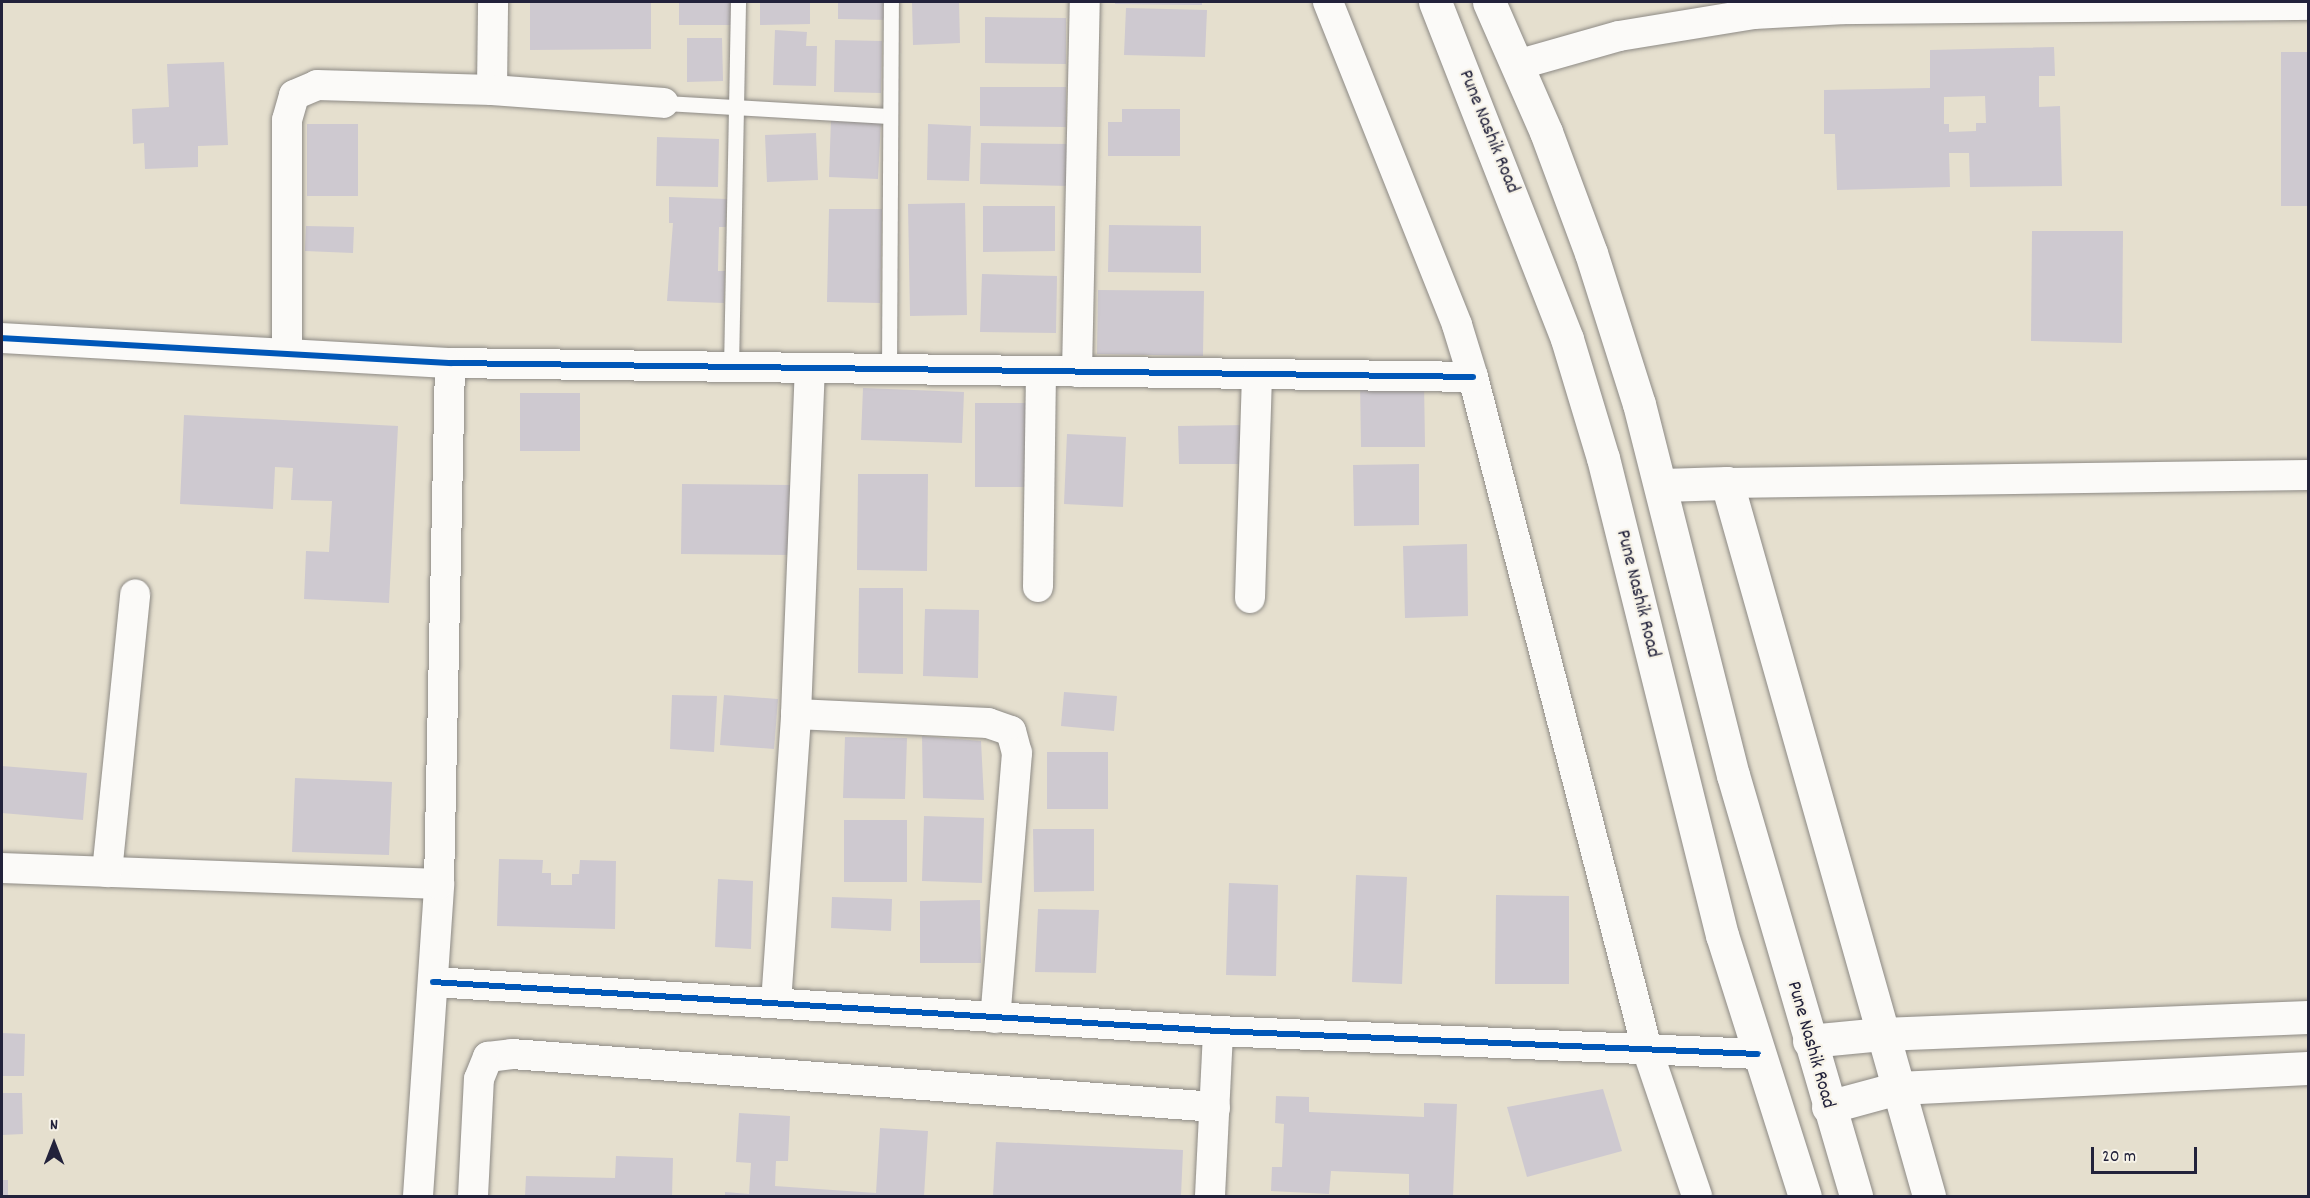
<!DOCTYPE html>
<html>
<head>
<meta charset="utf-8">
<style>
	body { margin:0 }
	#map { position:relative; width:2310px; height:1198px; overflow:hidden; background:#e5dfce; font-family:Dekko,sans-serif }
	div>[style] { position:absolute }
	.building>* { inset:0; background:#cec9d0 }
	.roads { filter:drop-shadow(0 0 2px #8d8a85) drop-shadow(0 0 2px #8d8a85) }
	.service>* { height:15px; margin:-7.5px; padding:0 7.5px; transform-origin:7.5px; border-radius:7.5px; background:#fbfaf8 }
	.minor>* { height:30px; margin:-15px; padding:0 15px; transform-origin:15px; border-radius:15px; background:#fbfaf8 }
	.tertiary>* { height:33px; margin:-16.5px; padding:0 16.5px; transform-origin:16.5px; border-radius:16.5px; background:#fbfaf8 }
	.trunk>* { height:33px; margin:-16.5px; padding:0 16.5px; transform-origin:16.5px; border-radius:16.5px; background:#fbfaf8 }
	.cycleway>* { height:6px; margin:-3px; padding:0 3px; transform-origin:3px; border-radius:3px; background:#0057b8 }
	span { translate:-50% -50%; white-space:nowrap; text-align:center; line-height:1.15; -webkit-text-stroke:4.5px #f7f3e8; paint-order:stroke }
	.street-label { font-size:20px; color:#22223b }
	.frame { position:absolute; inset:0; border:3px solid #22223b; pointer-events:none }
	.north { position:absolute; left:24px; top:1114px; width:60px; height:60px; -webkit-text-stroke:4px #f7f3e8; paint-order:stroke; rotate:0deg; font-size:16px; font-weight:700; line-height:24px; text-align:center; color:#22223b }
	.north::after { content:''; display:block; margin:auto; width:21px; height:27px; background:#22223b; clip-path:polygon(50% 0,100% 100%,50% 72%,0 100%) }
	.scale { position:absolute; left:2091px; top:1147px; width:106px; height:27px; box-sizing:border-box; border:3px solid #22223b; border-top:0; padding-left:8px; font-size:18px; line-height:21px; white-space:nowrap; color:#22223b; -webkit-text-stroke:4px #f7f3e8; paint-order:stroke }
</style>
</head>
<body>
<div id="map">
	<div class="building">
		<i style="clip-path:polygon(530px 2px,651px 2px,651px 49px,530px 50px)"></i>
		<i style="clip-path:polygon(679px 2px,731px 2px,732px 25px,679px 25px)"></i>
		<i style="clip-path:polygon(760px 2px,810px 2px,810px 24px,760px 25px)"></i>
		<i style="clip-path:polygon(838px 2px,889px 2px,889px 20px,838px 19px)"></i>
		<i style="clip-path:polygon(912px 2px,959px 2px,960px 43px,913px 45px)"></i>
		<i style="clip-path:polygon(1115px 2px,1202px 2px,1202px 5px,1115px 4px)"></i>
		<i style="clip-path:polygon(1126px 8px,1207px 10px,1205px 57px,1124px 55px)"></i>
		<i style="clip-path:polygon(985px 17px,1066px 18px,1066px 64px,985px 63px)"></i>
		<i style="clip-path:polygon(775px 30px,807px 32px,806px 46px,817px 46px,816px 86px,773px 85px)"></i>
		<i style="clip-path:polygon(687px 38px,722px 38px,723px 81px,687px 82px)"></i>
		<i style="clip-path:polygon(835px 40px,882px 41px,881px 93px,834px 92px)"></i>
		<i style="clip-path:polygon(evenodd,2054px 47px,2055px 76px,2039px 76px,2039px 107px,2060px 106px,2062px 186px,1970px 187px,1969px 153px,1949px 153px,1950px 187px,1837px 190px,1835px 134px,1824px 134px,1824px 90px,1930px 88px,1930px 50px,2054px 47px,1985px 96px,1986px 123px,1976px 123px,1976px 131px,1949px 132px,1949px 124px,1944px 124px,1944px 97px,1985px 96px)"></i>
		<i style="clip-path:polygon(2281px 52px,2308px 52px,2308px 206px,2281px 206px)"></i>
		<i style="clip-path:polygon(224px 62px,228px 145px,198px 146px,198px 167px,145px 169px,144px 143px,133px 144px,132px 109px,169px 107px,167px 64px)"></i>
		<i style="clip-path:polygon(980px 87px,1066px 87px,1066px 127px,980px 126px)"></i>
		<i style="clip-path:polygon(1122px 109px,1180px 109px,1180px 156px,1108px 156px,1108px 122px,1122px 122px)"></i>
		<i style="clip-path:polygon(831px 119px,881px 120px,878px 179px,829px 177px)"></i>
		<i style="clip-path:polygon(307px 124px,358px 124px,358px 196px,307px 196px)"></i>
		<i style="clip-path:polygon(928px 124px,971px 126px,969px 181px,927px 180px)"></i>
		<i style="clip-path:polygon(816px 133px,818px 180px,767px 182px,765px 135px)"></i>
		<i style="clip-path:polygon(657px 137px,719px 139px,718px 187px,656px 186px)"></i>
		<i style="clip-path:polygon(981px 143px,1069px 144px,1068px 186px,980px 184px)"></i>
		<i style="clip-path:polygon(669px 197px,727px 199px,726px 227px,719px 227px,718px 271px,725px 271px,724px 303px,667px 301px,673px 223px,669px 223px)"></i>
		<i style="clip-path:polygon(965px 203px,967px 315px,910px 316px,908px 204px)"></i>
		<i style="clip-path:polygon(983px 206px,1055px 206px,1055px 251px,983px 252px)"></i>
		<i style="clip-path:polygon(829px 209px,882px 209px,880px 303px,827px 302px)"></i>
		<i style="clip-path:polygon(1109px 225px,1201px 226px,1201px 273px,1108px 272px)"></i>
		<i style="clip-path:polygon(306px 226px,354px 227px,353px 253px,305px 251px)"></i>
		<i style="clip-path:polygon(2032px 231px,2123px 231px,2122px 343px,2031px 341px)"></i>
		<i style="clip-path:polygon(982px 274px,1057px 276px,1056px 333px,980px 332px)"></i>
		<i style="clip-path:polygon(1098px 290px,1204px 291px,1203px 356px,1097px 354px)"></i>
		<i style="clip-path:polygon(1424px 380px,1425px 447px,1361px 447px,1360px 381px)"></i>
		<i style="clip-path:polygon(863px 388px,964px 392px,962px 443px,861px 440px)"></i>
		<i style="clip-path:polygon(520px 393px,580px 393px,580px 451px,520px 451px)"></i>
		<i style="clip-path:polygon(975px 403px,1038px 403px,1038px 487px,975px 487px)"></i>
		<i style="clip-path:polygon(184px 415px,398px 426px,389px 603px,304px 599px,306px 551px,329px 552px,332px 501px,291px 500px,293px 468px,275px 467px,273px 509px,180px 504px)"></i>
		<i style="clip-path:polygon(1247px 425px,1248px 464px,1179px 464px,1178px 426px)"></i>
		<i style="clip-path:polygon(1067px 434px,1126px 437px,1123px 507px,1064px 504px)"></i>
		<i style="clip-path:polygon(1419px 464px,1419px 525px,1354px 526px,1353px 465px)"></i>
		<i style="clip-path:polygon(858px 474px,928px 474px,927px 571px,857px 570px)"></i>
		<i style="clip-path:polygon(682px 484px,790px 485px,789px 555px,681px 554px)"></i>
		<i style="clip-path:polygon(1467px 544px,1468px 616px,1405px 618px,1403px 546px)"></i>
		<i style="clip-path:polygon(859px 588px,903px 588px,903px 674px,858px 673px)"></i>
		<i style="clip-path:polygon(925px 609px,979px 610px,978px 678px,923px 676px)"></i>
		<i style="clip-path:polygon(1064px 692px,1117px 696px,1114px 731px,1061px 726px)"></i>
		<i style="clip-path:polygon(672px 695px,717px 696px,714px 752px,670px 749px)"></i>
		<i style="clip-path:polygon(724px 695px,778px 699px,774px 749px,720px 745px)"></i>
		<i style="clip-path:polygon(922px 736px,981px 741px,984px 800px,923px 798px)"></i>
		<i style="clip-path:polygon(845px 737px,907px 738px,905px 799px,843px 798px)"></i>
		<i style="clip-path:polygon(1047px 752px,1108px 752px,1108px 809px,1047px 809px)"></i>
		<i style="clip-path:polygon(2px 766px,87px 773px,83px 820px,2px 813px)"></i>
		<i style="clip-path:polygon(295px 778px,392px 782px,389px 855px,292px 852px)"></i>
		<i style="clip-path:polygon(924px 816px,984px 818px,982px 883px,922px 881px)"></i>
		<i style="clip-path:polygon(844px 820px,907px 820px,907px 882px,844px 882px)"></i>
		<i style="clip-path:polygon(1033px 829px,1094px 829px,1094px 891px,1034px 892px)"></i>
		<i style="clip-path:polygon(499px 859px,543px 860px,542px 873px,551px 873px,551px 885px,572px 885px,572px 874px,579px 874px,580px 860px,616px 861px,615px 929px,497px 926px)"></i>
		<i style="clip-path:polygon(1356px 875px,1407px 877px,1402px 984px,1352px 982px)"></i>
		<i style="clip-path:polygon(718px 879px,753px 881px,751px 949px,715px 947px)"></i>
		<i style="clip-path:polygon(1229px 883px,1278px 885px,1276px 976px,1226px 975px)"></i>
		<i style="clip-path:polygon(1496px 895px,1569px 896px,1569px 984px,1495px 984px)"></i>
		<i style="clip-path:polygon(832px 897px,892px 899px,891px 931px,831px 928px)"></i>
		<i style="clip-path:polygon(980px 900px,981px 963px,920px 963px,920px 901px)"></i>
		<i style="clip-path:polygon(1038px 909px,1099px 910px,1096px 973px,1035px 972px)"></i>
		<i style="clip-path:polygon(2px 1033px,25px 1034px,24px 1076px,2px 1076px)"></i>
		<i style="clip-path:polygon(1603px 1089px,1622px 1151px,1527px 1177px,1507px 1107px)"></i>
		<i style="clip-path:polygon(2px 1093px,22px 1093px,23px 1134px,2px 1135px)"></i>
		<i style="clip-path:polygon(1276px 1096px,1309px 1097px,1309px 1112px,1424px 1117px,1424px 1103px,1457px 1104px,1453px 1196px,1409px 1196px,1409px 1174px,1331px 1171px,1329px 1194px,1271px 1191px,1272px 1167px,1282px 1167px,1284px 1124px,1275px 1123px)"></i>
		<i style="clip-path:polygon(739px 1113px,790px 1116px,788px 1161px,776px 1161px,775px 1186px,876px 1193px,880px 1128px,928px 1131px,924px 1196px,725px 1196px,725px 1192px,749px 1194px,751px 1163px,736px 1162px)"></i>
		<i style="clip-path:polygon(996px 1142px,1183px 1150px,1181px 1196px,993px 1196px)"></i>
		<i style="clip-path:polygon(616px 1156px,673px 1158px,672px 1196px,525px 1196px,526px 1176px,615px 1178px)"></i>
		<i style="clip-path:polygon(2px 1180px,8px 1180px,8px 1196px,2px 1196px)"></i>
	</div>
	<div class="roads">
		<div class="service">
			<i style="left:664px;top:103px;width:226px;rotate:3.3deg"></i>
			<i style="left:731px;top:368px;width:366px;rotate:-88.9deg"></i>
			<i style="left:889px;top:371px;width:369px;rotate:-89.7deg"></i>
		</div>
		<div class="minor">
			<i style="left:1328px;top:2px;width:348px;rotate:68.2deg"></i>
			<i style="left:1457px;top:325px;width:54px;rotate:72.9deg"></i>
			<i style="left:1473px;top:377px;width:694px;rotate:75.48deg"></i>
			<i style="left:1647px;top:1049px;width:155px;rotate:71.2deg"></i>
			<i style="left:1517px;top:65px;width:106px;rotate:-15.9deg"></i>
			<i style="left:1619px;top:36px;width:137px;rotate:-9.3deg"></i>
			<i style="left:1754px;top:14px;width:91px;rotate:-3.1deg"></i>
			<i style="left:1845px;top:9px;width:463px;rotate:-0.5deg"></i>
			<i style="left:492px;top:90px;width:88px;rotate:-89.3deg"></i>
			<i style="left:2px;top:338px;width:449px;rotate:3.2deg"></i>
			<i style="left:450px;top:363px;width:1023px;rotate:0.78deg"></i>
			<i style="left:287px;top:354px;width:234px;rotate:-90deg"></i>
			<i style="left:287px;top:120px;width:26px;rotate:-74deg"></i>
			<i style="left:294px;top:95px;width:25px;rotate:-23deg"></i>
			<i style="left:317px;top:85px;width:175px;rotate:1.6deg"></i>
			<i style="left:492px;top:90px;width:172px;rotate:4.3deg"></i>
			<i style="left:1077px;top:372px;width:370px;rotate:-88.8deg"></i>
			<i style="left:1727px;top:483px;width:581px;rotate:-0.79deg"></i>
			<i style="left:1038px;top:587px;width:215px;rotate:-89.2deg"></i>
			<i style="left:1250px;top:598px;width:224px;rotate:-88.2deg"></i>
			<i style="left:796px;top:714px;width:192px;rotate:2.7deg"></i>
			<i style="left:988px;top:723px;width:24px;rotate:19deg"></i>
			<i style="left:1011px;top:731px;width:23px;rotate:75deg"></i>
			<i style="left:1017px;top:753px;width:266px;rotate:94.7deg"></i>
			<i style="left:2px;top:868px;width:437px;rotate:2.1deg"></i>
			<i style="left:107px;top:872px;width:279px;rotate:-84.2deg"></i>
			<i style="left:433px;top:982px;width:787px;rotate:3.57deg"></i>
			<i style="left:1218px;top:1031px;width:540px;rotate:2.44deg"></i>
			<i style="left:776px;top:1003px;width:290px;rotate:-86deg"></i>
			<i style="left:796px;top:714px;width:344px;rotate:-87.7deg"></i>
			<i style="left:418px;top:1196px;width:313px;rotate:-86.1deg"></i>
			<i style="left:439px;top:884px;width:521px;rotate:-88.79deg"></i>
			<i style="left:473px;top:1196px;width:117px;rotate:-87.1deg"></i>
			<i style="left:479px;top:1079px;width:24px;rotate:-68deg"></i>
			<i style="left:488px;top:1057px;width:24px;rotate:-7deg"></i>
			<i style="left:512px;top:1054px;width:705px;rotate:4.31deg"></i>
			<i style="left:1210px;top:1196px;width:165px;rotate:-87.2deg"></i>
		</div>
		<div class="tertiary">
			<i style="left:1662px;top:485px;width:65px;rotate:-1.8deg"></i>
			<i style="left:1727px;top:483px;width:741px;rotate:74.18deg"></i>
			<i style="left:1809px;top:1041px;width:73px;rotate:-5.5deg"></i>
			<i style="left:1882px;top:1034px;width:426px;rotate:-2.3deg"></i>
			<i style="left:1828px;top:1107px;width:73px;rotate:-15.2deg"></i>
			<i style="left:1898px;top:1088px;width:410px;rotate:-2.8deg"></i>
		</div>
		<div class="trunk">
			<i style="left:1435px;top:2px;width:362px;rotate:68.6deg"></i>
			<i style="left:1567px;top:339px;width:124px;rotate:73.2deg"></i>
			<i style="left:1603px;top:458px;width:492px;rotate:76deg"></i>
			<i style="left:1722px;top:935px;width:274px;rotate:72.4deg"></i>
			<i style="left:1489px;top:2px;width:142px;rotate:66.3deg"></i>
			<i style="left:1546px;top:132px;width:129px;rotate:69.6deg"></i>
			<i style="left:1591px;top:253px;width:158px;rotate:72.4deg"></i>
			<i style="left:1639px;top:404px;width:383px;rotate:75.8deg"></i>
			<i style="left:1733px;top:775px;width:439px;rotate:73.7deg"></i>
		</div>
	</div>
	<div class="cycleway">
		<i style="left:2px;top:338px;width:449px;rotate:3.2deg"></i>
		<i style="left:450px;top:363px;width:1023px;rotate:0.78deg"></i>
		<i style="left:433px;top:982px;width:787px;rotate:3.57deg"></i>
		<i style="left:1218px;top:1031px;width:540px;rotate:2.44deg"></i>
	</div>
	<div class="street-label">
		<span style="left:1488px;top:132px;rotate:68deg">Pune Nashik Road</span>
		<span style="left:1637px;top:594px;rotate:76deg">Pune Nashik Road</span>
		<span style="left:1810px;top:1045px;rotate:74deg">Pune Nashik Road</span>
	</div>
	<div class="frame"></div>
	<div class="north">N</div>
	<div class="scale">20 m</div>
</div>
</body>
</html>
